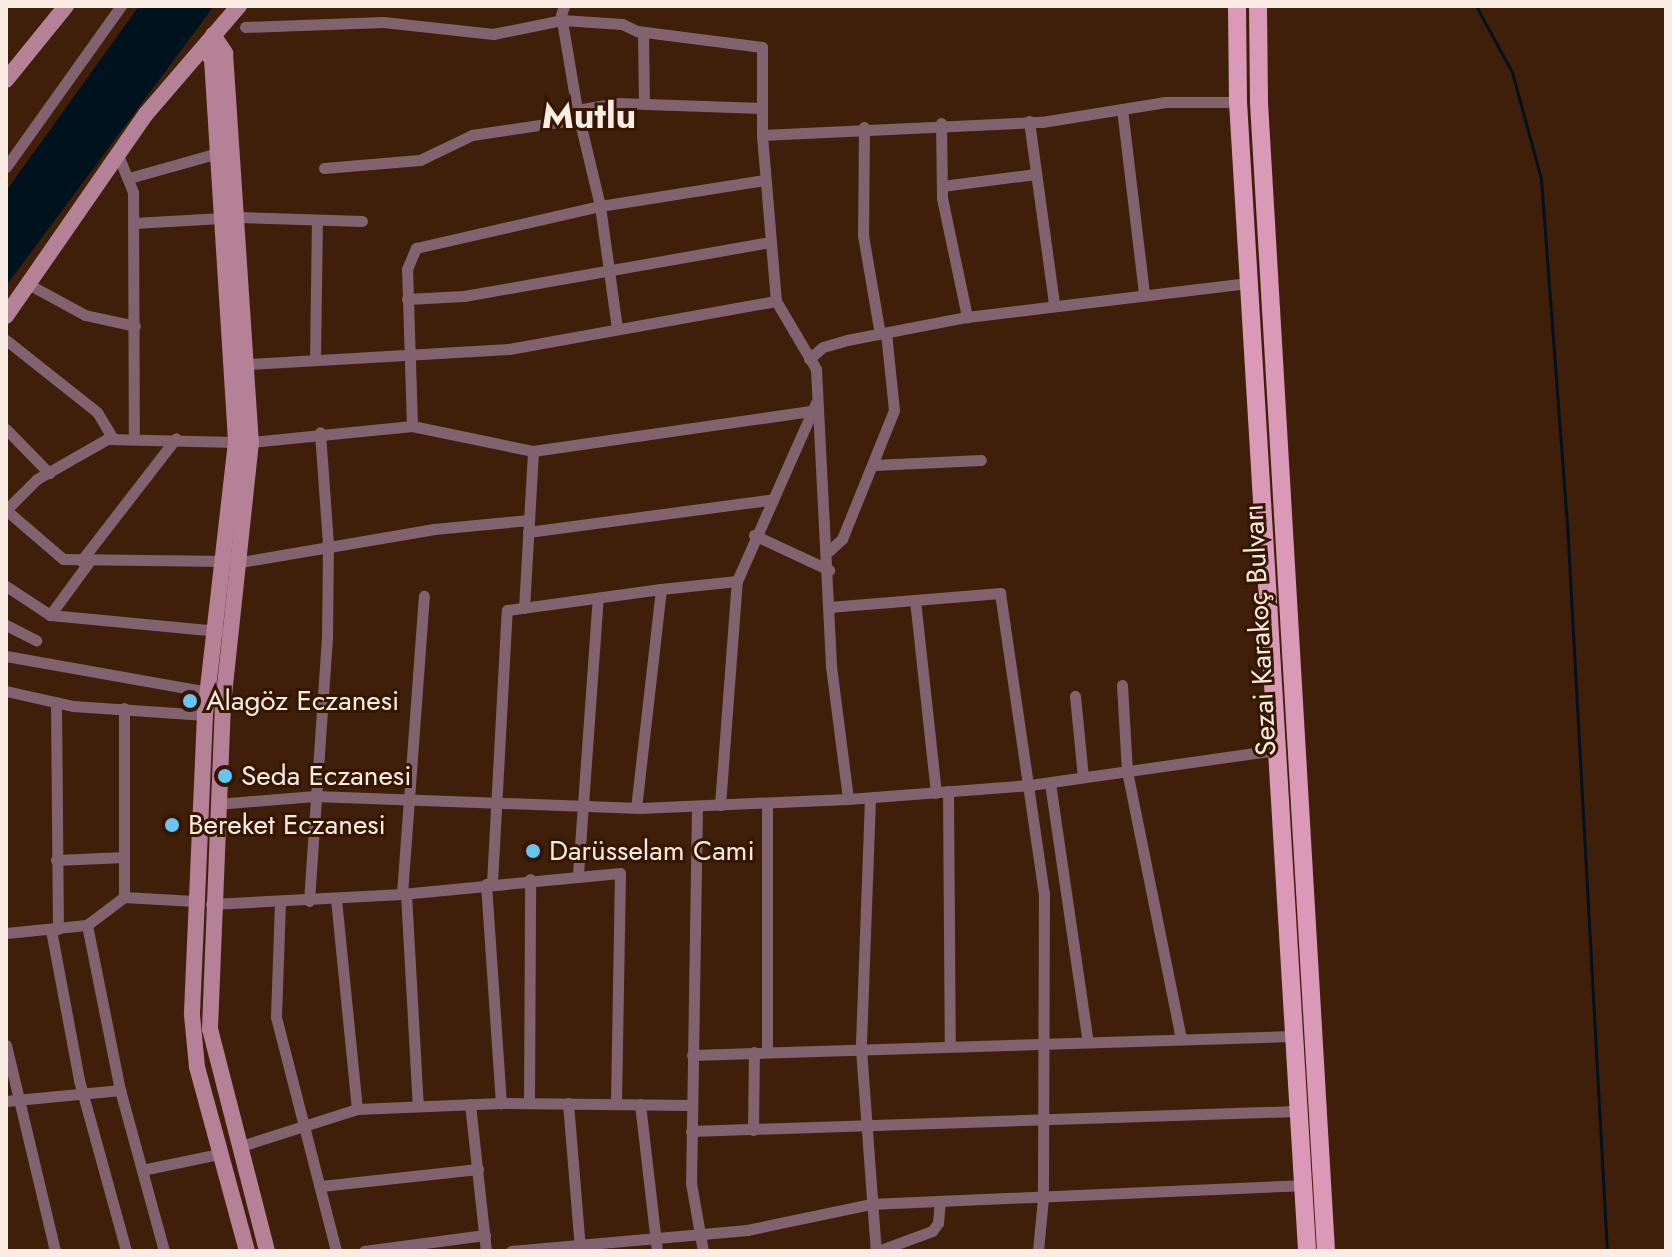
<!DOCTYPE html>
<html>
<head>
<meta charset="utf-8">
<style>
	body { margin:0 }
	#map { position:relative; width:1672px; height:1257px; overflow:hidden; background:#401f0a; font-family:Jost,sans-serif }
	div>[style] { position:absolute }
	.water>* { inset:0; background:#00121e }
	.stream>* { height:3px; margin:-1.5px; padding:0 1.5px; transform-origin:1.5px; border-radius:1.5px; background:#00121e }
	.street>* { height:11px; margin:-5.5px; padding:0 5.5px; transform-origin:5.5px; border-radius:5.5px; background:#82626f }
	.secondary>* { height:16px; margin:-8px; padding:0 8px; transform-origin:8px; border-radius:8px; background:#b48197 }
	.primary>* { height:18px; margin:-9px; padding:0 9px; transform-origin:9px; border-radius:9px; background:#da99b6 }
	.dots>* { width:22px; height:22px; translate:-50% -50%; box-sizing:border-box; border:4px solid #351601; border-radius:50% }
	span { translate:-50% -50%; white-space:nowrap; text-align:center; line-height:1.15; -webkit-text-stroke:6px #351601; paint-order:stroke }
	.street-label { font-size:28px; color:#faebe3 }
	.poi-label { font-size:28px; color:#faebe3 }
	.left { translate:0 -50%; text-align:left }
	.district-label { font-size:36px; color:#faebe3; font-weight:700 }
	.frame { position:absolute; inset:0; border:8px solid #faebe3; pointer-events:none }
</style>
</head>
<body>
<div id="map">
	<div class="water">
		<i style="clip-path:polygon(139px 6px,214px 6px,6px 286px,6px 191px)"></i>
	</div>
	<div class="stream">
		<i style="left:1476px;top:6px;width:75px;rotate:61.4deg"></i>
		<i style="left:1512px;top:72px;width:111px;rotate:74.8deg"></i>
		<i style="left:1541px;top:179px;width:345px;rotate:85.7deg"></i>
		<i style="left:1567px;top:523px;width:729px;rotate:86.86deg"></i>
	</div>
	<div class="street">
		<i style="left:564px;top:6px;width:9px;rotate:108deg"></i>
		<i style="left:561px;top:15px;width:96px;rotate:80.4deg"></i>
		<i style="left:577px;top:110px;width:99px;rotate:76.5deg"></i>
		<i style="left:600px;top:206px;width:124px;rotate:82.1deg"></i>
		<i style="left:245px;top:27px;width:138px;rotate:-2.1deg"></i>
		<i style="left:383px;top:22px;width:111px;rotate:6.2deg"></i>
		<i style="left:493px;top:34px;width:70px;rotate:-11.5deg"></i>
		<i style="left:562px;top:20px;width:60px;rotate:3.8deg"></i>
		<i style="left:622px;top:24px;width:17px;rotate:25deg"></i>
		<i style="left:637px;top:31px;width:126px;rotate:7.3deg"></i>
		<i style="left:762px;top:47px;width:88px;rotate:90deg"></i>
		<i style="left:762px;top:135px;width:167px;rotate:85.2deg"></i>
		<i style="left:776px;top:301px;width:79px;rotate:59.5deg"></i>
		<i style="left:816px;top:369px;width:297px;rotate:87.1deg"></i>
		<i style="left:831px;top:666px;width:134px;rotate:82.7deg"></i>
		<i style="left:643px;top:32px;width:72px;rotate:89.2deg"></i>
		<i style="left:1122px;top:109px;width:186px;rotate:83.2deg"></i>
		<i style="left:577px;top:110px;width:41px;rotate:-9.9deg"></i>
		<i style="left:617px;top:103px;width:145px;rotate:2deg"></i>
		<i style="left:1029px;top:121px;width:185px;rotate:82.2deg"></i>
		<i style="left:941px;top:123px;width:75px;rotate:89.2deg"></i>
		<i style="left:942px;top:198px;width:122px;rotate:78.1deg"></i>
		<i style="left:864px;top:127px;width:108px;rotate:90.5deg"></i>
		<i style="left:863px;top:235px;width:100px;rotate:80.3deg"></i>
		<i style="left:762px;top:135px;width:280px;rotate:-2.7deg"></i>
		<i style="left:1042px;top:122px;width:125px;rotate:-9.2deg"></i>
		<i style="left:1165px;top:102px;width:73px"></i>
		<i style="left:118px;top:155px;width:40px;rotate:68deg"></i>
		<i style="left:133px;top:192px;width:245px;rotate:89.8deg"></i>
		<i style="left:6px;top:167px;width:198px;rotate:-54.5deg"></i>
		<i style="left:324px;top:168px;width:96px;rotate:-4.8deg"></i>
		<i style="left:420px;top:160px;width:58px;rotate:-25.7deg"></i>
		<i style="left:472px;top:135px;width:108px;rotate:-8.5deg"></i>
		<i style="left:129px;top:178px;width:92px;rotate:-15.7deg"></i>
		<i style="left:942px;top:186px;width:95px;rotate:-7.3deg"></i>
		<i style="left:239px;top:217px;width:123px;rotate:1.9deg"></i>
		<i style="left:134px;top:223px;width:88px;rotate:-3.3deg"></i>
		<i style="left:28px;top:284px;width:65px;rotate:28.5deg"></i>
		<i style="left:85px;top:315px;width:51px;rotate:12.4deg"></i>
		<i style="left:407px;top:299px;width:57px;rotate:-3deg"></i>
		<i style="left:464px;top:296px;width:310px;rotate:-10deg"></i>
		<i style="left:6px;top:340px;width:116px;rotate:38.4deg"></i>
		<i style="left:97px;top:412px;width:31px;rotate:59deg"></i>
		<i style="left:315px;top:359px;width:139px;rotate:-89.2deg"></i>
		<i style="left:809px;top:359px;width:18px;rotate:-41deg"></i>
		<i style="left:823px;top:347px;width:25px;rotate:-16deg"></i>
		<i style="left:847px;top:340px;width:122px;rotate:-10.9deg"></i>
		<i style="left:967px;top:317px;width:283px;rotate:-6.9deg"></i>
		<i style="left:248px;top:364px;width:261px;rotate:-3.3deg"></i>
		<i style="left:509px;top:349px;width:271px;rotate:-10.2deg"></i>
		<i style="left:412px;top:426px;width:124px;rotate:11.7deg"></i>
		<i style="left:533px;top:451px;width:282px;rotate:-8.2deg"></i>
		<i style="left:6px;top:429px;width:62px;rotate:45.7deg"></i>
		<i style="left:251px;top:442px;width:162px;rotate:-5.7deg"></i>
		<i style="left:412px;top:426px;width:157px;rotate:-91.8deg"></i>
		<i style="left:407px;top:269px;width:23px;rotate:-67deg"></i>
		<i style="left:416px;top:248px;width:189px;rotate:-12.9deg"></i>
		<i style="left:600px;top:206px;width:167px;rotate:-9deg"></i>
		<i style="left:874px;top:465px;width:107px;rotate:-2.7deg"></i>
		<i style="left:6px;top:510px;width:44px;rotate:-45deg"></i>
		<i style="left:37px;top:479px;width:81px;rotate:-29.7deg"></i>
		<i style="left:107px;top:439px;width:129px;rotate:1.3deg"></i>
		<i style="left:6px;top:510px;width:75px;rotate:40.7deg"></i>
		<i style="left:63px;top:559px;width:163px;rotate:0.7deg"></i>
		<i style="left:528px;top:532px;width:243px;rotate:-7.6deg"></i>
		<i style="left:754px;top:535px;width:83px;rotate:25deg"></i>
		<i style="left:829px;top:551px;width:18px;rotate:-43deg"></i>
		<i style="left:842px;top:539px;width:139px;rotate:-68deg"></i>
		<i style="left:894px;top:410px;width:77px;rotate:-95.9deg"></i>
		<i style="left:81px;top:561px;width:155px;rotate:-52.3deg"></i>
		<i style="left:241px;top:562px;width:196px;rotate:-9.7deg"></i>
		<i style="left:434px;top:529px;width:95px;rotate:-5.4deg"></i>
		<i style="left:6px;top:586px;width:53px;rotate:33.4deg"></i>
		<i style="left:50px;top:615px;width:169px;rotate:5.4deg"></i>
		<i style="left:661px;top:589px;width:76px;rotate:-6deg"></i>
		<i style="left:915px;top:600px;width:194px;rotate:83.8deg"></i>
		<i style="left:829px;top:607px;width:172px;rotate:-4.7deg"></i>
		<i style="left:1000px;top:593px;width:303px;rotate:81.7deg"></i>
		<i style="left:1044px;top:893px;width:305px;rotate:90.2deg"></i>
		<i style="left:1043px;top:1198px;width:53px;rotate:95.4deg"></i>
		<i style="left:524px;top:608px;width:157px;rotate:-86.7deg"></i>
		<i style="left:50px;top:615px;width:66px;rotate:-53.7deg"></i>
		<i style="left:6px;top:625px;width:34px;rotate:27deg"></i>
		<i style="left:6px;top:656px;width:205px;rotate:10.1deg"></i>
		<i style="left:1122px;top:685px;width:86px;rotate:86.7deg"></i>
		<i style="left:1127px;top:771px;width:272px;rotate:78.6deg"></i>
		<i style="left:6px;top:691px;width:69px;rotate:12.6deg"></i>
		<i style="left:73px;top:706px;width:132px;rotate:3.9deg"></i>
		<i style="left:1075px;top:696px;width:81px;rotate:84.4deg"></i>
		<i style="left:56px;top:702px;width:227px;rotate:89.5deg"></i>
		<i style="left:124px;top:708px;width:189px;rotate:90deg"></i>
		<i style="left:1050px;top:783px;width:262px;rotate:81.7deg"></i>
		<i style="left:948px;top:791px;width:255px;rotate:89.6deg"></i>
		<i style="left:870px;top:798px;width:251px;rotate:92.1deg"></i>
		<i style="left:861px;top:1049px;width:203px;rotate:85.8deg"></i>
		<i style="left:767px;top:803px;width:249px;rotate:90deg"></i>
		<i style="left:217px;top:804px;width:98px;rotate:-4.7deg"></i>
		<i style="left:315px;top:796px;width:325px;rotate:2.1deg"></i>
		<i style="left:640px;top:808px;width:208px;rotate:-2.5deg"></i>
		<i style="left:848px;top:799px;width:183px;rotate:-4.4deg"></i>
		<i style="left:1030px;top:785px;width:247px;rotate:-8.1deg"></i>
		<i style="left:720px;top:805px;width:225px;rotate:-85.7deg"></i>
		<i style="left:737px;top:581px;width:195px;rotate:-66.1deg"></i>
		<i style="left:697px;top:806px;width:377px;rotate:90.9deg"></i>
		<i style="left:691px;top:1183px;width:69px;rotate:80deg"></i>
		<i style="left:56px;top:860px;width:68px;rotate:-2.5deg"></i>
		<i style="left:578px;top:874px;width:277px;rotate:-85.9deg"></i>
		<i style="left:492px;top:883px;width:273px;rotate:-86.9deg"></i>
		<i style="left:507px;top:610px;width:155px;rotate:-7.8deg"></i>
		<i style="left:661px;top:589px;width:220px;rotate:96.5deg"></i>
		<i style="left:486px;top:884px;width:220px;rotate:86.1deg"></i>
		<i style="left:402px;top:894px;width:299px;rotate:-85.8deg"></i>
		<i style="left:406px;top:894px;width:212px;rotate:86.8deg"></i>
		<i style="left:336px;top:899px;width:211px;rotate:84.3deg"></i>
		<i style="left:309px;top:901px;width:264px;rotate:-86.1deg"></i>
		<i style="left:327px;top:638px;width:94px;rotate:-89.4deg"></i>
		<i style="left:328px;top:544px;width:112px;rotate:-94.1deg"></i>
		<i style="left:280px;top:902px;width:115px;rotate:92deg"></i>
		<i style="left:276px;top:1017px;width:242px;rotate:75.6deg"></i>
		<i style="left:211px;top:904px;width:191px;rotate:-3deg"></i>
		<i style="left:402px;top:894px;width:219px;rotate:-5.5deg"></i>
		<i style="left:620px;top:873px;width:230px;rotate:91deg"></i>
		<i style="left:87px;top:925px;width:168px;rotate:78.7deg"></i>
		<i style="left:120px;top:1090px;width:167px;rotate:74.7deg"></i>
		<i style="left:51px;top:930px;width:153px;rotate:79.4deg"></i>
		<i style="left:79px;top:1080px;width:177px;rotate:74.6deg"></i>
		<i style="left:6px;top:933px;width:81px;rotate:-5.6deg"></i>
		<i style="left:87px;top:925px;width:46px;rotate:-37.1deg"></i>
		<i style="left:124px;top:897px;width:70px;rotate:3.3deg"></i>
		<i style="left:6px;top:1045px;width:212px;rotate:76.6deg"></i>
		<i style="left:692px;top:1055px;width:600px;rotate:-1.81deg"></i>
		<i style="left:6px;top:1101px;width:115px;rotate:-5.5deg"></i>
		<i style="left:529px;top:1103px;width:224px;rotate:-89.7deg"></i>
		<i style="left:568px;top:1103px;width:147px;rotate:85.3deg"></i>
		<i style="left:470px;top:1104px;width:148px;rotate:83.8deg"></i>
		<i style="left:640px;top:1104px;width:148px;rotate:83.4deg"></i>
		<i style="left:753px;top:1130px;width:78px;rotate:-89.3deg"></i>
		<i style="left:691px;top:1131px;width:605px;rotate:-1.89deg"></i>
		<i style="left:238px;top:1147px;width:125px;rotate:-17.7deg"></i>
		<i style="left:357px;top:1109px;width:144px;rotate:-2.4deg"></i>
		<i style="left:501px;top:1103px;width:190px;rotate:0.6deg"></i>
		<i style="left:142px;top:1170px;width:79px;rotate:-11.7deg"></i>
		<i style="left:321px;top:1186px;width:158px;rotate:-6.2deg"></i>
		<i style="left:364px;top:1251px;width:122px;rotate:-7.5deg"></i>
		<i style="left:511px;top:1251px;width:237px;rotate:-5.1deg"></i>
		<i style="left:747px;top:1230px;width:126px;rotate:-11.9deg"></i>
		<i style="left:870px;top:1204px;width:431px;rotate:-2.5deg"></i>
		<i style="left:878px;top:1251px;width:58px;rotate:-20.3deg"></i>
		<i style="left:932px;top:1231px;width:10px;rotate:-53deg"></i>
		<i style="left:938px;top:1223px;width:21px;rotate:-85deg"></i>
	</div>
	<div class="secondary">
		<i style="left:213px;top:35px;width:22px;rotate:56deg"></i>
		<i style="left:225px;top:53px;width:390px;rotate:86.2deg"></i>
		<i style="left:251px;top:442px;width:263px;rotate:96.1deg"></i>
		<i style="left:223px;top:704px;width:325px;rotate:92.3deg"></i>
		<i style="left:210px;top:1029px;width:229px;rotate:75.6deg"></i>
		<i style="left:203px;top:48px;width:14px;rotate:51deg"></i>
		<i style="left:212px;top:59px;width:384px;rotate:86.4deg"></i>
		<i style="left:236px;top:442px;width:275px;rotate:96.5deg"></i>
		<i style="left:205px;top:715px;width:300px;rotate:92.5deg"></i>
		<i style="left:192px;top:1015px;width:52px;rotate:84.5deg"></i>
		<i style="left:197px;top:1067px;width:191px;rotate:74.8deg"></i>
		<i style="left:6px;top:80px;width:95px;rotate:-51deg"></i>
		<i style="left:6px;top:316px;width:246px;rotate:-55.3deg"></i>
		<i style="left:146px;top:114px;width:143px;rotate:-49.3deg"></i>
	</div>
	<div class="primary">
		<i style="left:1237px;top:6px;width:96px;rotate:89.4deg"></i>
		<i style="left:1238px;top:102px;width:1151px;rotate:86.56deg"></i>
		<i style="left:1258px;top:6px;width:97px;rotate:89.4deg"></i>
		<i style="left:1259px;top:103px;width:1150px;rotate:86.66deg"></i>
	</div>
	<div class="dots">
		<i style="left:190px;top:701px;background:#68c4f0"></i>
		<i style="left:225px;top:776px;background:#68c4f0"></i>
		<i style="left:172px;top:825px;background:#68c4f0"></i>
		<i style="left:533px;top:851px;background:#68c4f0"></i>
	</div>
	<div class="street-label">
		<span style="left:1260px;top:630px;rotate:-93deg">Sezai Karakoç Bulvarı</span>
	</div>
	<div class="poi-label">
		<span class="left" style="left:206px;top:701px">Alagöz Eczanesi</span>
		<span class="left" style="left:241px;top:776px">Seda Eczanesi</span>
		<span class="left" style="left:188px;top:825px">Bereket Eczanesi</span>
		<span class="left" style="left:549px;top:851px">Darüsselam Cami</span>
	</div>
	<div class="district-label">
		<span style="left:589px;top:116px">Mutlu</span>
	</div>
	<div class="frame"></div>
</div>
</body>
</html>
